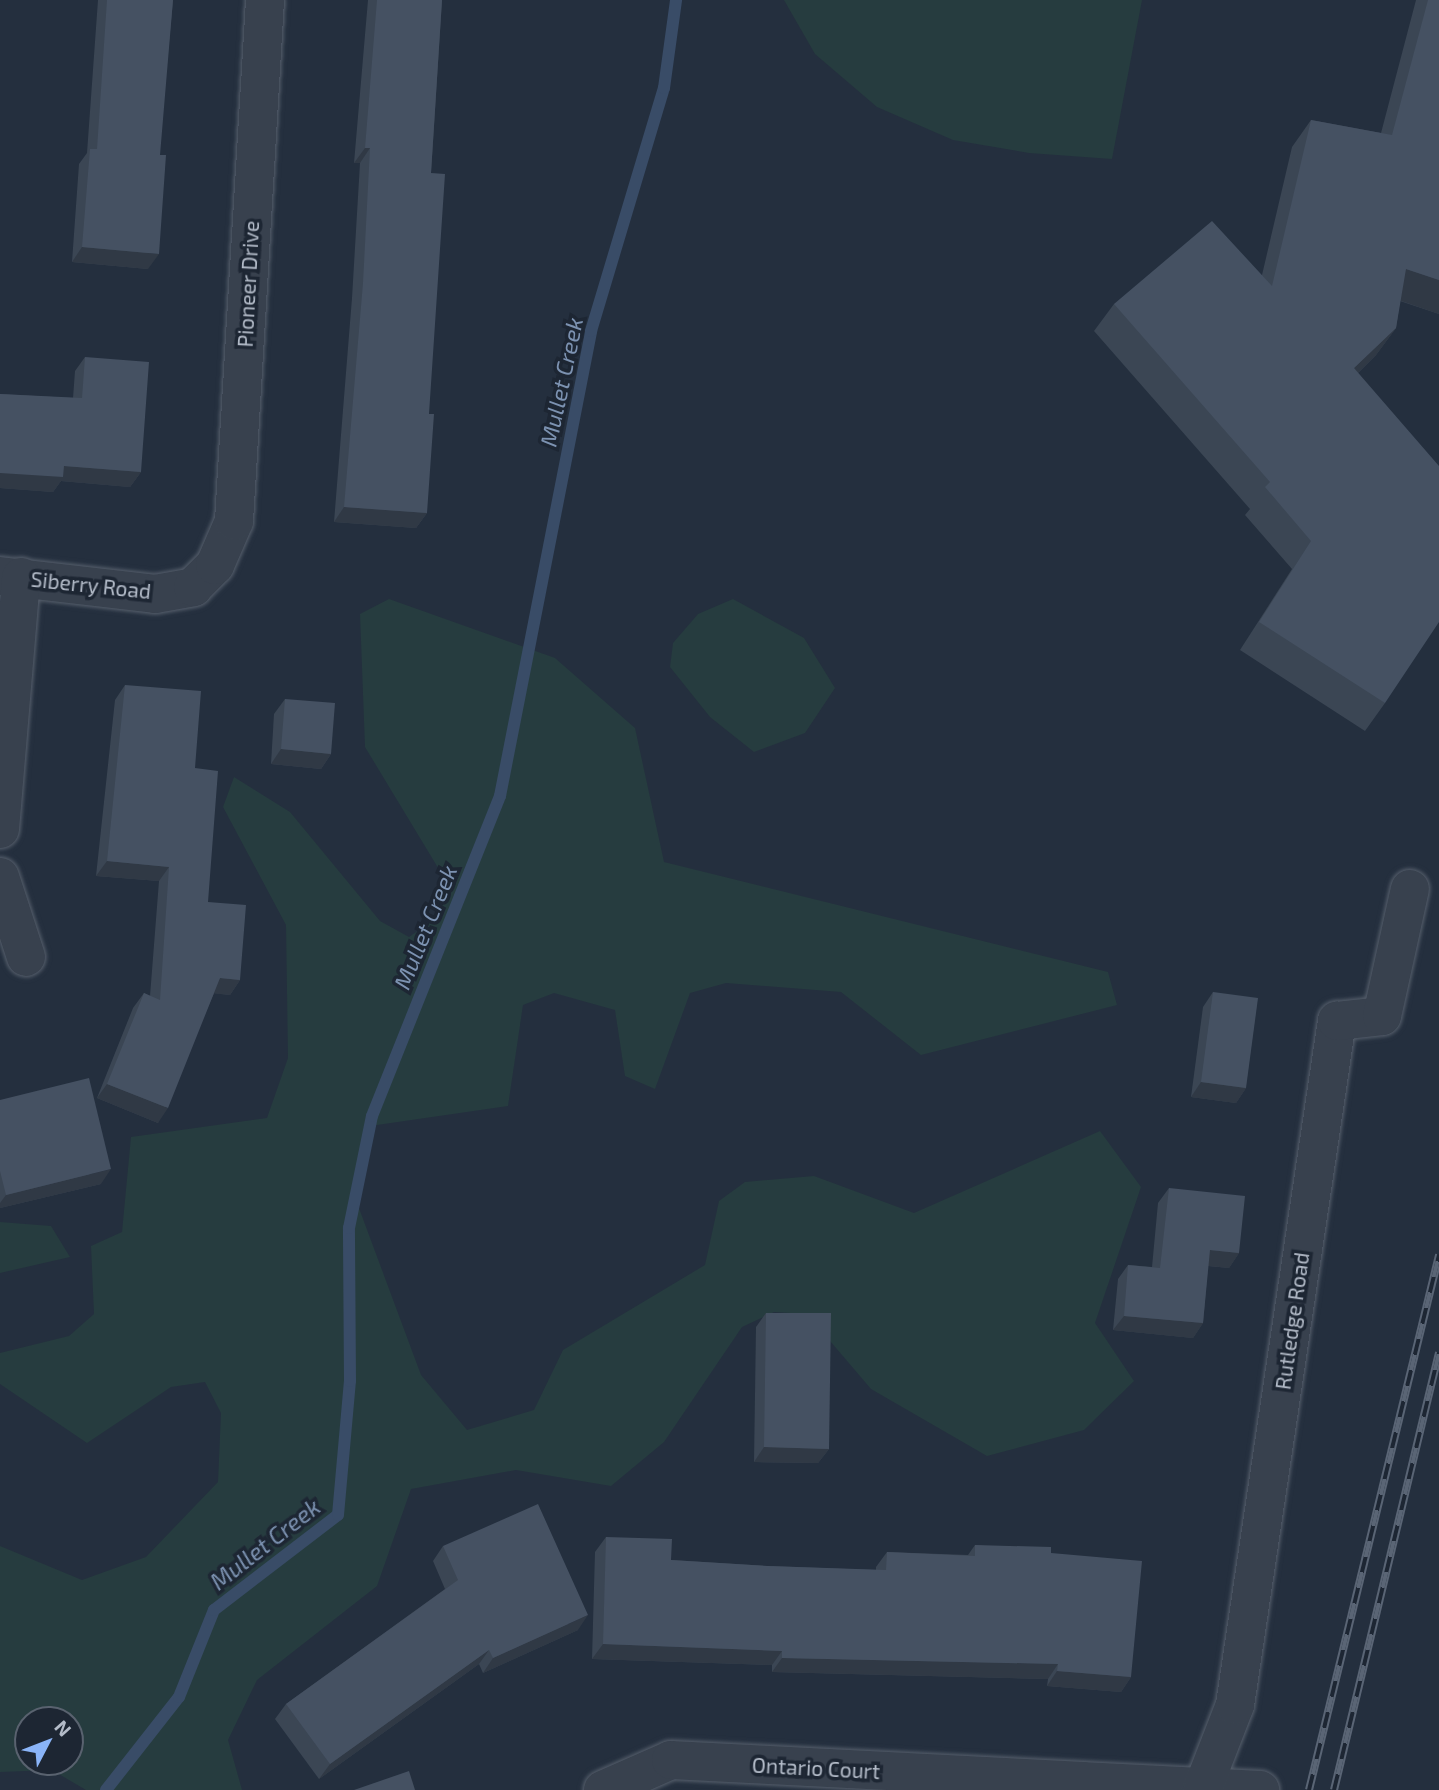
<!DOCTYPE html>
<html>
<head>
<meta charset="utf-8">
<style>
	body { margin:0 }
	#map { position:relative; width:1439px; height:1790px; overflow:hidden; background:#242f3e; font-family:"Exo 2",sans-serif }
	div>[style] { position:absolute }
	.green>* { inset:0; background:#263c3f }
	.stream>* { height:12px; margin:-6px; padding:0 6px; transform-origin:6px; border-radius:6px; background:#394c67 }
	.roads { filter:drop-shadow(0 0 2px #565f6c) drop-shadow(0 0 2px #565f6c) }
	.street>* { height:38px; margin:-19px; padding:0 19px; transform-origin:19px; border-radius:19px; background:#38414e }
	.rail>* { height:8px; margin-top:-4px; transform-origin:0; background:repeating-linear-gradient(90deg,#1d2633 0 16px,#5a6575 0 32px); box-sizing:border-box; border-block:2px solid #5a6575 }
	.wall>* { inset:0; background:#3b4654 }
	.shaded-wall>* { inset:0; background:#303945 }
	.building>* { inset:0; background:#455162 }
	span { translate:-50% -50%; white-space:nowrap; text-align:center; line-height:1.15; -webkit-text-stroke:7px #1d2633; paint-order:stroke }
	.street-label { font-size:21px; color:#b4bcc9 }
	.water-label { font-size:23px; color:#7c92b1; font-style:italic }
	.north { position:absolute; left:14px; top:1706px; width:70px; height:70px; box-sizing:border-box; background:#1d2633; border:2px solid #59626f; border-radius:50%; rotate:48deg; font-size:19px; font-weight:700; line-height:28px; text-align:center; color:#b4bcc9 }
	.north::after { content:''; display:block; margin:auto; width:24px; height:32px; background:#8ab4f8; clip-path:polygon(50% 0,100% 100%,50% 72%,0 100%) }
</style>
</head>
<body>
<div id="map">
	<div class="green">
		<i style="clip-path:polygon(784px 0,1142px 0,1112px 159px,1029px 153px,953px 140px,877px 107px,815px 54px)"></i>
		<i style="clip-path:polygon(evenodd,389px 599px,555px 658px,635px 728px,664px 862px,1108px 972px,1117px 1005px,921px 1055px,841px 992px,726px 983px,690px 993px,655px 1089px,625px 1076px,615px 1010px,554px 993px,523px 1005px,508px 1106px,370px 1126px,353px 1192px,421px 1375px,467px 1430px,534px 1410px,563px 1350px,705px 1265px,719px 1201px,745px 1182px,814px 1176px,914px 1213px,1100px 1131px,1141px 1187px,1095px 1323px,1134px 1381px,1084px 1430px,987px 1456px,871px 1389px,807px 1314px,774px 1312px,742px 1327px,664px 1442px,611px 1486px,516px 1470px,411px 1489px,377px 1586px,257px 1680px,228px 1740px,242px 1790px,86px 1790px,52px 1770px,0 1772px,0 1546px,82px 1580px,146px 1557px,218px 1482px,221px 1413px,205px 1382px,171px 1387px,87px 1443px,0 1384px,0 1353px,69px 1336px,94px 1314px,91px 1246px,122px 1232px,131px 1137px,267px 1118px,288px 1058px,286px 925px,223px 807px,234px 777px,290px 812px,380px 921px,409px 937px,437px 917px,449px 886px,365px 747px,360px 614px,389px 599px,28px 1720px,70px 1720px,70px 1762px,28px 1762px,28px 1720px)"></i>
		<i style="clip-path:polygon(733px 599px,804px 638px,835px 688px,805px 733px,754px 752px,710px 717px,670px 667px,673px 643px,698px 614px)"></i>
		<i style="clip-path:polygon(0 1222px,51px 1226px,70px 1257px,0 1273px)"></i>
	</div>
	<div class="stream">
		<i style="left:106px;top:1790px;width:118px;rotate:-51.9deg"></i>
		<i style="left:179px;top:1697px;width:94px;rotate:-68.1deg"></i>
		<i style="left:214px;top:1610px;width:156px;rotate:-37.5deg"></i>
		<i style="left:338px;top:1515px;width:135px;rotate:-84.9deg"></i>
		<i style="left:350px;top:1381px;width:153px;rotate:-90.4deg"></i>
		<i style="left:349px;top:1228px;width:114px;rotate:-78.4deg"></i>
		<i style="left:372px;top:1116px;width:345px;rotate:-68.2deg"></i>
		<i style="left:500px;top:796px;width:474px;rotate:-78.9deg"></i>
		<i style="left:591px;top:331px;width:254px;rotate:-73.3deg"></i>
		<i style="left:664px;top:88px;width:89px;rotate:-82.2deg"></i>
	</div>
	<div class="roads">
		<div class="street">
			<i style="left:0;top:576px;width:156px;rotate:6.6deg"></i>
			<i style="left:155px;top:594px;width:39px;rotate:-10deg"></i>
			<i style="left:193px;top:587px;width:31px;rotate:-45deg"></i>
			<i style="left:215px;top:565px;width:48px;rotate:-66.6deg"></i>
			<i style="left:234px;top:521px;width:522px;rotate:-86.59deg"></i>
			<i style="left:0;top:829px;width:253px;rotate:-85.2deg"></i>
			<i style="left:0;top:877px;width:84px;rotate:72deg"></i>
			<i style="left:603px;top:1790px;width:74px;rotate:-23.8deg"></i>
			<i style="left:671px;top:1760px;width:590px;rotate:2.92deg"></i>
			<i style="left:1202px;top:1790px;width:91px;rotate:-68.8deg"></i>
			<i style="left:1235px;top:1705px;width:692px;rotate:-81.52deg"></i>
			<i style="left:1337px;top:1021px;width:45px;rotate:-6.3deg"></i>
			<i style="left:1382px;top:1016px;width:130px;rotate:-77.6deg"></i>
		</div>
	</div>
	<div class="rail">
		<i style="left:1309px;top:1790px;width:551px;rotate:-76.34deg"></i>
		<i style="left:1334px;top:1790px;width:450px;rotate:-76.5deg"></i>
	</div>
	<div class="wall">
		<i style="clip-path:polygon(98px 0,173px 0,148px 269px,72px 262px,79px 164px,87px 153px)"></i>
		<i style="clip-path:polygon(368px 0,442px 0,431px 173px,427px 513px,416px 528px,334px 522px,352px 298px,360px 163px,354px 163px)"></i>
		<i style="clip-path:polygon(1416px 0,1439px 0,1439px 314px,1400px 301px,1396px 328px,1376px 355px,1358px 373px,1385px 703px,1365px 731px,1240px 650px,1292px 569px,1245px 515px,1250px 509px,1094px 331px,1114px 304px,1262px 275px,1292px 147px,1311px 120px,1381px 133px)"></i>
		<i style="clip-path:polygon(85px 357px,141px 472px,130px 487px,61px 481px,53px 492px,0 488px,0 394px,73px 398px,75px 371px)"></i>
		<i style="clip-path:polygon(125px 685px,195px 768px,208px 902px,240px 980px,230px 995px,214px 993px,158px 1123px,97px 1098px,133px 1008px,144px 993px,150px 996px,159px 881px,96px 876px,115px 700px)"></i>
		<i style="clip-path:polygon(285px 699px,331px 754px,321px 769px,271px 764px,274px 714px)"></i>
		<i style="clip-path:polygon(1213px 992px,1246px 1088px,1236px 1103px,1191px 1097px,1203px 1007px)"></i>
		<i style="clip-path:polygon(0 1100px,101px 1184px,0 1208px)"></i>
		<i style="clip-path:polygon(1169px 1188px,1239px 1253px,1229px 1268px,1208px 1266px,1203px 1323px,1193px 1338px,1113px 1330px,1118px 1279px,1128px 1265px,1152px 1267px,1158px 1203px)"></i>
		<i style="clip-path:polygon(766px 1313px,829px 1449px,818px 1463px,754px 1462px,756px 1327px)"></i>
		<i style="clip-path:polygon(606px 1537px,671px 1560px,768px 1566px,876px 1570px,876px 1567px,887px 1552px,968px 1555px,975px 1545px,1051px 1553px,1131px 1677px,1121px 1692px,1047px 1686px,1048px 1679px,772px 1672px,772px 1665px,592px 1659px,595px 1552px)"></i>
		<i style="clip-path:polygon(443px 1546px,578px 1630px,483px 1673px,479px 1664px,319px 1779px,275px 1719px,286px 1704px,445px 1589px,433px 1561px)"></i>
	</div>
	<div class="shaded-wall">
		<i style="clip-path:polygon(365px 148px,370px 148px,360px 163px,354px 163px)"></i>
		<i style="clip-path:polygon(82px 247px,159px 254px,148px 269px,72px 262px)"></i>
		<i style="clip-path:polygon(1406px 269px,1439px 280px,1439px 314px,1387px 296px)"></i>
		<i style="clip-path:polygon(1396px 328px,1376px 355px,1334px 396px,1354px 368px)"></i>
		<i style="clip-path:polygon(64px 466px,141px 472px,130px 487px,61px 481px,53px 492px,0 488px,0 473px)"></i>
		<i style="clip-path:polygon(344px 507px,427px 513px,416px 528px,334px 522px)"></i>
		<i style="clip-path:polygon(281px 749px,331px 754px,321px 769px,271px 764px)"></i>
		<i style="clip-path:polygon(107px 861px,169px 867px,159px 881px,96px 876px)"></i>
		<i style="clip-path:polygon(220px 978px,240px 980px,230px 995px,210px 993px)"></i>
		<i style="clip-path:polygon(1201px 1082px,1246px 1088px,1236px 1103px,1191px 1097px)"></i>
		<i style="clip-path:polygon(107px 1084px,168px 1108px,158px 1123px,97px 1098px)"></i>
		<i style="clip-path:polygon(111px 1169px,101px 1184px,0 1208px,0 1203px,6px 1195px)"></i>
		<i style="clip-path:polygon(1210px 1250px,1239px 1253px,1229px 1268px,1200px 1265px)"></i>
		<i style="clip-path:polygon(1124px 1316px,1203px 1323px,1193px 1338px,1113px 1330px)"></i>
		<i style="clip-path:polygon(764px 1447px,829px 1449px,818px 1463px,754px 1462px)"></i>
		<i style="clip-path:polygon(588px 1615px,578px 1630px,483px 1673px,493px 1658px)"></i>
		<i style="clip-path:polygon(603px 1644px,782px 1651px,772px 1665px,592px 1659px)"></i>
		<i style="clip-path:polygon(489px 1650px,479px 1664px,319px 1779px,330px 1764px)"></i>
		<i style="clip-path:polygon(782px 1658px,1058px 1664px,1048px 1679px,772px 1672px)"></i>
		<i style="clip-path:polygon(1057px 1671px,1131px 1677px,1121px 1692px,1047px 1686px)"></i>
	</div>
	<div class="building">
		<i style="clip-path:polygon(107px 0,173px 0,160px 155px,166px 155px,159px 254px,82px 247px,90px 149px,97px 149px)"></i>
		<i style="clip-path:polygon(377px 0,442px 0,431px 173px,445px 174px,429px 414px,434px 414px,427px 513px,344px 507px,363px 283px,370px 148px,365px 148px)"></i>
		<i style="clip-path:polygon(1428px 0,1439px 0,1439px 280px,1406px 269px,1396px 328px,1354px 368px,1439px 466px,1439px 622px,1385px 703px,1259px 622px,1311px 541px,1265px 487px,1270px 482px,1114px 304px,1212px 221px,1272px 286px,1311px 120px,1392px 135px)"></i>
		<i style="clip-path:polygon(85px 357px,149px 362px,141px 472px,64px 466px,63px 477px,0 473px,0 394px,82px 398px)"></i>
		<i style="clip-path:polygon(125px 685px,201px 691px,195px 768px,218px 771px,208px 902px,246px 905px,240px 980px,220px 978px,168px 1108px,107px 1084px,144px 993px,160px 1000px,169px 867px,107px 861px)"></i>
		<i style="clip-path:polygon(285px 699px,335px 703px,331px 754px,281px 749px)"></i>
		<i style="clip-path:polygon(1213px 992px,1258px 998px,1246px 1088px,1201px 1082px)"></i>
		<i style="clip-path:polygon(89px 1078px,111px 1169px,6px 1195px,0 1171px,0 1100px)"></i>
		<i style="clip-path:polygon(1169px 1188px,1245px 1196px,1239px 1253px,1210px 1250px,1203px 1323px,1124px 1316px,1128px 1265px,1160px 1268px)"></i>
		<i style="clip-path:polygon(766px 1313px,831px 1313px,829px 1449px,764px 1447px)"></i>
		<i style="clip-path:polygon(538px 1504px,588px 1615px,493px 1658px,489px 1650px,330px 1764px,286px 1704px,458px 1580px,443px 1546px)"></i>
		<i style="clip-path:polygon(606px 1537px,672px 1539px,671px 1560px,768px 1566px,886px 1570px,887px 1552px,975px 1556px,975px 1545px,1051px 1547px,1051px 1553px,1142px 1561px,1131px 1677px,1057px 1671px,1058px 1664px,782px 1658px,782px 1651px,603px 1644px)"></i>
		<i style="clip-path:polygon(409px 1771px,415px 1790px,354px 1790px)"></i>
	</div>
	<div class="street-label">
		<span style="left:248px;top:284px;rotate:-87deg">Pioneer Drive</span>
		<span style="left:91px;top:585px;rotate:6deg">Siberry Road</span>
		<span style="left:1292px;top:1321px;rotate:-82deg">Rutledge Road</span>
		<span style="left:816px;top:1768px;rotate:3deg">Ontario Court</span>
	</div>
	<div class="water-label">
		<span style="left:561px;top:382px;rotate:-78deg">Mullet Creek</span>
		<span style="left:425px;top:927px;rotate:-68deg">Mullet Creek</span>
		<span style="left:265px;top:1544px;rotate:-38deg">Mullet Creek</span>
	</div>
	<div class="north">N</div>
</div>
</body>
</html>
